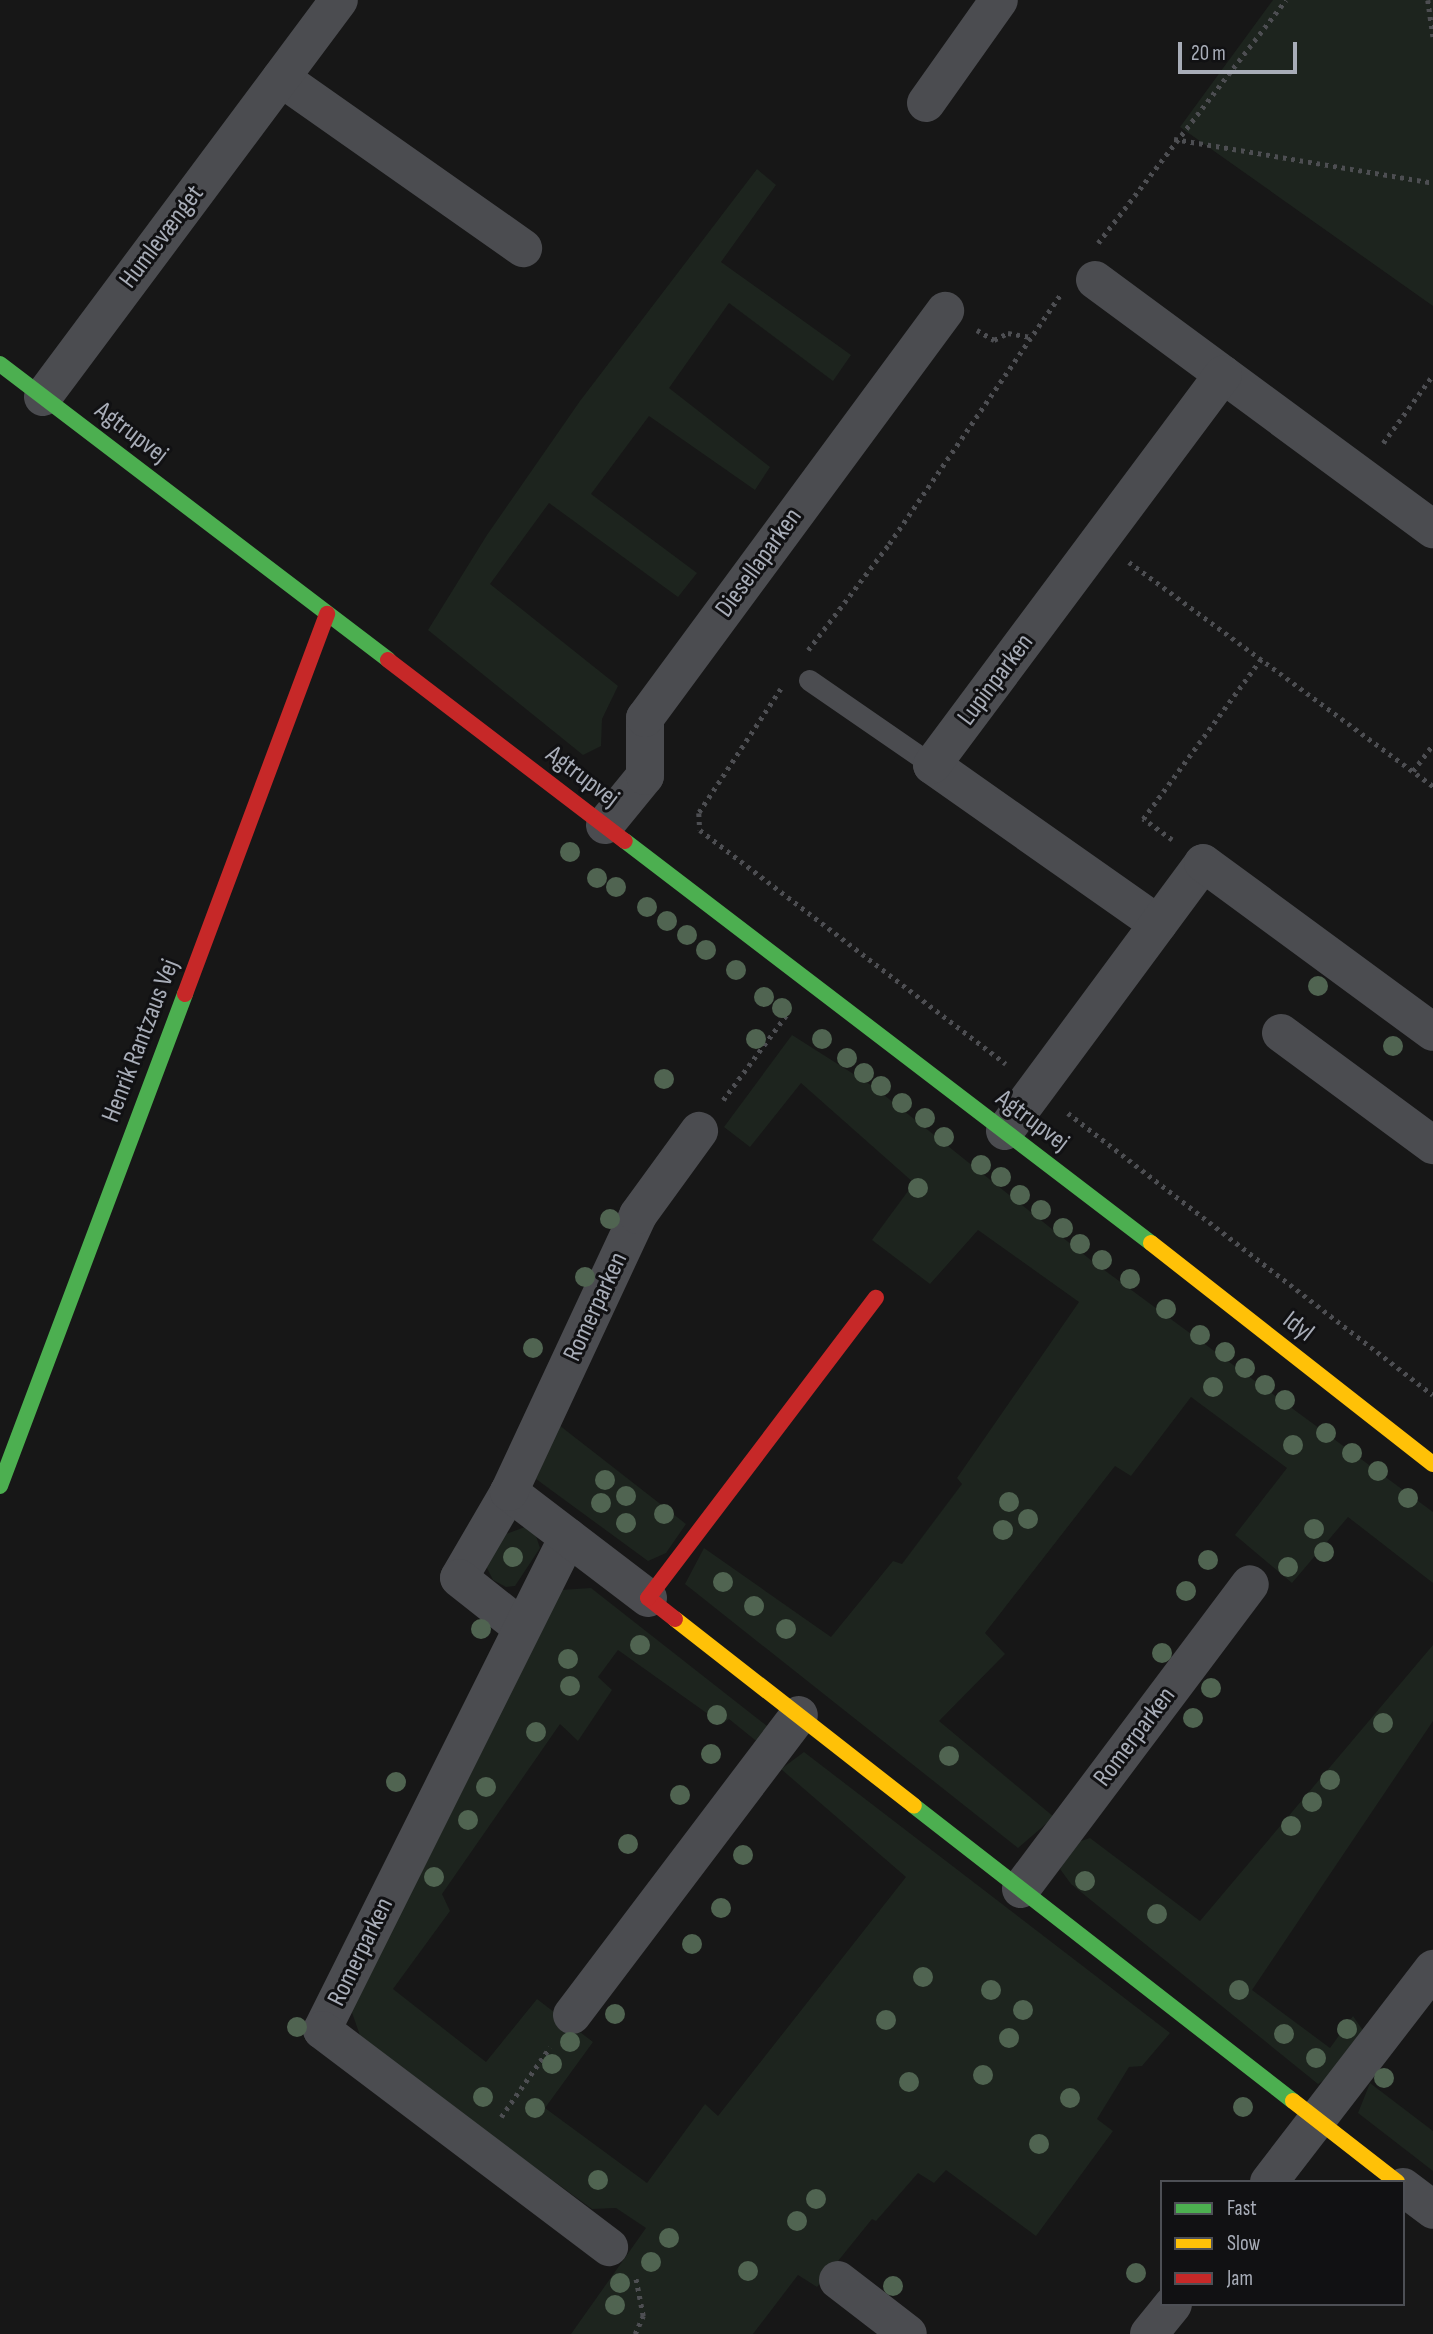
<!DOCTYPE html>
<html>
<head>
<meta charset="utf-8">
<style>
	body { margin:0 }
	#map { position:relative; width:1433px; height:2334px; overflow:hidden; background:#171717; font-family:"Sofia Sans Condensed",sans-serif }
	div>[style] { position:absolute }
	.green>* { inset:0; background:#1d241e }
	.path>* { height:4.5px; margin-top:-2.25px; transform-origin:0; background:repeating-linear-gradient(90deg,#4d4e52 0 3.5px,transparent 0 8.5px) }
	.lane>* { height:21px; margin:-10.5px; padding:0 10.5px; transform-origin:10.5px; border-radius:10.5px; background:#4b4c50 }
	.street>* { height:38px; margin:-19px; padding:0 19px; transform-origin:19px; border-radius:19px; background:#4b4c50 }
	.fast>* { height:16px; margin:-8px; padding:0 8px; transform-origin:8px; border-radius:8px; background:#4caf50 }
	.slow>* { height:16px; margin:-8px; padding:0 8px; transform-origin:8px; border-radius:8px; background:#ffc107 }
	.jam>* { height:16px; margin:-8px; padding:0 8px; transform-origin:8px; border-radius:8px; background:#c62828 }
	.trees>* { width:20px; height:20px; margin:-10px; border-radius:50%; background:#506451 }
	span { translate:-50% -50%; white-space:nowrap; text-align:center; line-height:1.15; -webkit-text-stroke:6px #111113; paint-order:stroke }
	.street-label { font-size:26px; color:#a8adb8 }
	.legend { position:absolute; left:1160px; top:2180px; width:245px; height:126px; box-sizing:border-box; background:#111113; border:2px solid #4d4f55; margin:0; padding:9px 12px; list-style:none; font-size:21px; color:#a8adb8 }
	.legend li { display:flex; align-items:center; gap:14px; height:35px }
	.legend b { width:35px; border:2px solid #4d4f55 }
	.scale { position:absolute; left:1178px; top:42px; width:119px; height:32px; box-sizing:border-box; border:4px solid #a8adb8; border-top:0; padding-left:9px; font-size:21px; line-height:24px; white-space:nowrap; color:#a8adb8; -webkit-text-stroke:5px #111113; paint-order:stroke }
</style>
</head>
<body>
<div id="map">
	<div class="green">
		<i style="clip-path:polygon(1273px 0,1433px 0,1433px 306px,1180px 127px)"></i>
		<i style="clip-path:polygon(757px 169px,776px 185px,721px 262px,851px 355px,833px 381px,729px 303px,669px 388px,770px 467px,755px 490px,649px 416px,591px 494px,697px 573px,678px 597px,549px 503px,490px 584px,618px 686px,602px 719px,601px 746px,583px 755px,428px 630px,487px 535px,580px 401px)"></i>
		<i style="clip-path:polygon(792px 1035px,874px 1087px,1092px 1261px,1433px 1512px,1433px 1583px,1348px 1517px,1292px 1583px,1235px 1535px,1287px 1468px,1191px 1397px,1131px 1476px,1115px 1466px,985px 1633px,1005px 1654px,939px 1721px,1054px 1817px,1018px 1848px,685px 1584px,704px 1548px,831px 1637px,893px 1561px,902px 1564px,962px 1484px,957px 1478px,1079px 1302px,978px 1230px,930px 1284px,872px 1240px,914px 1183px,801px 1083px,750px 1147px,724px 1127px)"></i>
		<i style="clip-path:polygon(559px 1425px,686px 1524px,666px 1553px,648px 1561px,536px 1479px)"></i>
		<i style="clip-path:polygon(525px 1527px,536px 1536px,540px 1548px,515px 1586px,506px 1587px,493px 1580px,485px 1564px,503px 1535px)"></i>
		<i style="clip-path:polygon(591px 1588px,767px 1726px,760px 1744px,729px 1719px,722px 1724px,618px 1650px,598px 1677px,612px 1690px,578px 1741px,560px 1724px,442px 1894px,450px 1911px,393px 1989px,486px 2062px,537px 1999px,593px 2042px,545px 2108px,647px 2183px,705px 2104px,718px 2116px,906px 1877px,781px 1769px,804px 1752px,1170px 2033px,1142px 2066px,1129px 2067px,1097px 2119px,1113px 2131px,1036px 2236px,946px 2170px,934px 2183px,918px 2173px,876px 2221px,872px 2219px,817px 2287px,798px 2275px,753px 2334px,571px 2334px,646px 2228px,616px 2208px,592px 2209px,362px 2041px,350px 2007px,561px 1590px)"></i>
		<i style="clip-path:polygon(1433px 1645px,1433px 1721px,1252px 1990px,1330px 2048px,1353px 2016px,1364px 2032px,1333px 2074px,1318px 2084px,1071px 1884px,1060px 1869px,1078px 1842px,1090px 1838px,1200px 1921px)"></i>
		<i style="clip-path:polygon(1370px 2083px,1433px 2131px,1433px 2171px,1358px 2113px)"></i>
	</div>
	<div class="path">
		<i style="left:1428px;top:0;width:37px;rotate:82deg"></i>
		<i style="left:1174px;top:139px;width:263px;rotate:9.6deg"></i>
		<i style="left:1098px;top:243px;width:307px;rotate:-52.3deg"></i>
		<i style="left:977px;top:330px;width:20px;rotate:30deg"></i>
		<i style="left:994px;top:340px;width:16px;rotate:-27deg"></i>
		<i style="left:1008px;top:333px;width:23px;rotate:10deg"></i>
		<i style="left:1383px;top:443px;width:84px;rotate:-53.7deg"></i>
		<i style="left:1129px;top:562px;width:378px;rotate:36.4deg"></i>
		<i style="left:808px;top:650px;width:133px;rotate:-52.6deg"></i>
		<i style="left:889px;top:544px;width:302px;rotate:-55.5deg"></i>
		<i style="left:781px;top:689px;width:149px;rotate:123.5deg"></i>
		<i style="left:699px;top:813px;width:17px;rotate:87deg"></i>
		<i style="left:700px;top:830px;width:385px;rotate:37.4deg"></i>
		<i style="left:1413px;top:771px;width:34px;rotate:-53deg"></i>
		<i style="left:1172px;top:840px;width:36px;rotate:-144deg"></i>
		<i style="left:1143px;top:819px;width:199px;rotate:-53.6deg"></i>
		<i style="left:723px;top:1100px;width:107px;rotate:-53.3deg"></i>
		<i style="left:1068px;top:1113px;width:461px;rotate:37.7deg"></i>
		<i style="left:501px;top:2117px;width:85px;rotate:-55deg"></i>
		<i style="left:635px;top:2334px;width:20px;rotate:-66deg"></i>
		<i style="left:643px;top:2316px;width:42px;rotate:-101deg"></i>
	</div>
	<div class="lane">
		<i style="left:809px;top:680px;width:150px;rotate:34.6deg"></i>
	</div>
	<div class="street">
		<i style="left:281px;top:78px;width:296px;rotate:35.1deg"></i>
		<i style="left:926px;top:103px;width:126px;rotate:-54.7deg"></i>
		<i style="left:1095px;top:280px;width:420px;rotate:36.4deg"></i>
		<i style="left:43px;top:397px;width:495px;rotate:-53.3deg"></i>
		<i style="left:605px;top:825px;width:63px;rotate:-50.8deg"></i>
		<i style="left:645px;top:776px;width:58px;rotate:-90deg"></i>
		<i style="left:645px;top:718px;width:506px;rotate:-53.61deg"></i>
		<i style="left:1158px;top:924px;width:276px;rotate:-144.9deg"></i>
		<i style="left:932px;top:765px;width:487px;rotate:-53.3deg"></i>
		<i style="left:1281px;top:1033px;width:189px;rotate:36.4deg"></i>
		<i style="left:1005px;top:1131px;width:333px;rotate:-53.5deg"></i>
		<i style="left:1203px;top:863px;width:285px;rotate:36.3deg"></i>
		<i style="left:509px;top:1492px;width:99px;rotate:120.2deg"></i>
		<i style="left:459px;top:1578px;width:80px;rotate:38.4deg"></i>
		<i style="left:568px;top:1537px;width:551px;rotate:116.52deg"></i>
		<i style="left:322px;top:2030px;width:360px;rotate:37.1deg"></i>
		<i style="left:648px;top:1598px;width:175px;rotate:-142.7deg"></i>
		<i style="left:509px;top:1492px;width:306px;rotate:-65deg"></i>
		<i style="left:638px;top:1215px;width:104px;rotate:-54deg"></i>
		<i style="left:1021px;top:1889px;width:381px;rotate:-53.1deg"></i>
		<i style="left:572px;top:2015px;width:376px;rotate:-52.9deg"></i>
		<i style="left:1269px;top:2182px;width:269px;rotate:-52.4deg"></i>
		<i style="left:1403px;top:2187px;width:38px;rotate:37deg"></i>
		<i style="left:838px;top:2280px;width:88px;rotate:37.6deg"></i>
		<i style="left:1149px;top:2334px;width:38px;rotate:-51deg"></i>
	</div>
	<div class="fast">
		<i style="left:0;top:364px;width:488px;rotate:37.3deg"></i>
		<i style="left:625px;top:841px;width:662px;rotate:37.39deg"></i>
		<i style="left:0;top:1486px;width:526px;rotate:-69.39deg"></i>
		<i style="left:914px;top:1806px;width:480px;rotate:37.9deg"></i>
	</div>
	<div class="slow">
		<i style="left:1151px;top:1243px;width:358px;rotate:38.1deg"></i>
		<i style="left:675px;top:1619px;width:303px;rotate:38deg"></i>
		<i style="left:1293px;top:2101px;width:132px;rotate:37.9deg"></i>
	</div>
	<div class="jam">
		<i style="left:388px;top:660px;width:298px;rotate:37.4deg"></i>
		<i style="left:185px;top:994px;width:406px;rotate:-69.5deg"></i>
		<i style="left:675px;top:1619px;width:34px;rotate:-142deg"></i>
		<i style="left:648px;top:1598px;width:377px;rotate:-52.8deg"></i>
	</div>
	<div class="trees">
		<i style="left:570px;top:852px"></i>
		<i style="left:597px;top:878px"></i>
		<i style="left:616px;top:887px"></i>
		<i style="left:647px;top:907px"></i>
		<i style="left:667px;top:921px"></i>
		<i style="left:687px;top:935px"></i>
		<i style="left:706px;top:950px"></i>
		<i style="left:736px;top:970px"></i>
		<i style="left:1318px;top:986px"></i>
		<i style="left:764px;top:997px"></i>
		<i style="left:782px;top:1008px"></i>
		<i style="left:756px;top:1039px"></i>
		<i style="left:822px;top:1039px"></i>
		<i style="left:1393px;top:1046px"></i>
		<i style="left:847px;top:1058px"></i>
		<i style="left:864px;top:1073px"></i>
		<i style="left:664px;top:1079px"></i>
		<i style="left:881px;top:1086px"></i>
		<i style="left:902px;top:1103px"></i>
		<i style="left:925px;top:1118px"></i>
		<i style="left:944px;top:1137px"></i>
		<i style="left:981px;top:1165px"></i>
		<i style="left:1001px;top:1177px"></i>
		<i style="left:918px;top:1188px"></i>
		<i style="left:1020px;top:1195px"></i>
		<i style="left:1041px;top:1210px"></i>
		<i style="left:610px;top:1219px"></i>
		<i style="left:1063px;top:1228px"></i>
		<i style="left:1080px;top:1244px"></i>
		<i style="left:1102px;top:1260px"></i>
		<i style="left:585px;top:1277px"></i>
		<i style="left:1130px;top:1279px"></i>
		<i style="left:1166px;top:1309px"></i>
		<i style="left:1200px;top:1335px"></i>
		<i style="left:533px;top:1348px"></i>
		<i style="left:1225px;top:1352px"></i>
		<i style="left:1245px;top:1368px"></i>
		<i style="left:1265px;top:1385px"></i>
		<i style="left:1213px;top:1387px"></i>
		<i style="left:1285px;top:1400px"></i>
		<i style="left:1326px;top:1433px"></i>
		<i style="left:1293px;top:1445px"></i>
		<i style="left:1352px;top:1453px"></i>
		<i style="left:1378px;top:1471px"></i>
		<i style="left:605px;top:1480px"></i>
		<i style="left:626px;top:1496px"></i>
		<i style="left:1408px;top:1498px"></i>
		<i style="left:1009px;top:1502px"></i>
		<i style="left:601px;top:1503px"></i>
		<i style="left:664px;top:1514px"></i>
		<i style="left:1028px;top:1519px"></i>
		<i style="left:626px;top:1523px"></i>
		<i style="left:1314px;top:1529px"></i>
		<i style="left:1003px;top:1530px"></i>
		<i style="left:1324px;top:1552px"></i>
		<i style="left:513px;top:1557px"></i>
		<i style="left:1208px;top:1560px"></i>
		<i style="left:1288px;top:1567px"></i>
		<i style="left:723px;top:1582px"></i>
		<i style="left:1186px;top:1591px"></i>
		<i style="left:754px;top:1606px"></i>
		<i style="left:481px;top:1629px"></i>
		<i style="left:786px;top:1629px"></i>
		<i style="left:640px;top:1645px"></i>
		<i style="left:1162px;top:1653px"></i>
		<i style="left:568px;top:1659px"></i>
		<i style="left:570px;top:1686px"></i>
		<i style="left:1211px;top:1688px"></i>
		<i style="left:717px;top:1715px"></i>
		<i style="left:1193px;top:1718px"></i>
		<i style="left:1383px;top:1723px"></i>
		<i style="left:536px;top:1732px"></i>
		<i style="left:711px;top:1754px"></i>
		<i style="left:949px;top:1756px"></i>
		<i style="left:1330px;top:1780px"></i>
		<i style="left:396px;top:1782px"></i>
		<i style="left:486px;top:1787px"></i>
		<i style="left:680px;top:1795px"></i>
		<i style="left:1312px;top:1802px"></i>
		<i style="left:468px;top:1820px"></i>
		<i style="left:1291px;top:1826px"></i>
		<i style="left:628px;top:1844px"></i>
		<i style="left:743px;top:1855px"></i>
		<i style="left:434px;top:1877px"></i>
		<i style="left:1085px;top:1881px"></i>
		<i style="left:721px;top:1908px"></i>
		<i style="left:1157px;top:1914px"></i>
		<i style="left:692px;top:1944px"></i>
		<i style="left:923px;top:1977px"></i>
		<i style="left:991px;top:1990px"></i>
		<i style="left:1239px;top:1990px"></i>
		<i style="left:1023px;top:2010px"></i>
		<i style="left:615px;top:2014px"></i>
		<i style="left:886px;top:2020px"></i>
		<i style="left:297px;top:2027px"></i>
		<i style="left:1347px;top:2029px"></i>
		<i style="left:1284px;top:2034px"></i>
		<i style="left:1009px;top:2038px"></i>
		<i style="left:570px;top:2042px"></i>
		<i style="left:1316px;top:2058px"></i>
		<i style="left:552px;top:2064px"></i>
		<i style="left:983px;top:2075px"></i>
		<i style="left:1384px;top:2078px"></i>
		<i style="left:909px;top:2082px"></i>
		<i style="left:483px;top:2097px"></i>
		<i style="left:1070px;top:2098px"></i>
		<i style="left:1243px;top:2107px"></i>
		<i style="left:535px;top:2108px"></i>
		<i style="left:1039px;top:2144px"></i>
		<i style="left:598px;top:2180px"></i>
		<i style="left:816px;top:2199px"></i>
		<i style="left:797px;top:2221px"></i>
		<i style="left:669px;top:2238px"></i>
		<i style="left:651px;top:2262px"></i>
		<i style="left:748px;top:2271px"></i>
		<i style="left:1136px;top:2273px"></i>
		<i style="left:620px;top:2283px"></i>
		<i style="left:893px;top:2286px"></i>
		<i style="left:615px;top:2305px"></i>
	</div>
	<div class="street-label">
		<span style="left:162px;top:237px;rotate:-53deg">Humlevænget</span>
		<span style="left:131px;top:433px;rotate:37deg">Agtrupvej</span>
		<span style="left:759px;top:563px;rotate:-54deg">Diesellaparken</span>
		<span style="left:996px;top:680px;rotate:-53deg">Lupinparken</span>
		<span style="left:582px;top:777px;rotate:37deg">Agtrupvej</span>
		<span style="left:141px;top:1041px;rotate:-69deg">Henrik Rantzaus Vej</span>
		<span style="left:1032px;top:1121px;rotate:37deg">Agtrupvej</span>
		<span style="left:596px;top:1307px;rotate:-65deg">Romerparken</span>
		<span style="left:1298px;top:1327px;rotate:38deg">Idyl</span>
		<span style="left:1135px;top:1737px;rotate:-53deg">Romerparken</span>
		<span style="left:361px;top:1952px;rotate:-64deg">Romerparken</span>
	</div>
	<ul class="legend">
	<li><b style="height:9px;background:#4caf50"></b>Fast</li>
	<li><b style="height:9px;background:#ffc107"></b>Slow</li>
	<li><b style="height:9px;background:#c62828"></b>Jam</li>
	</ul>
	<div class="scale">20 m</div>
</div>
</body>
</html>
